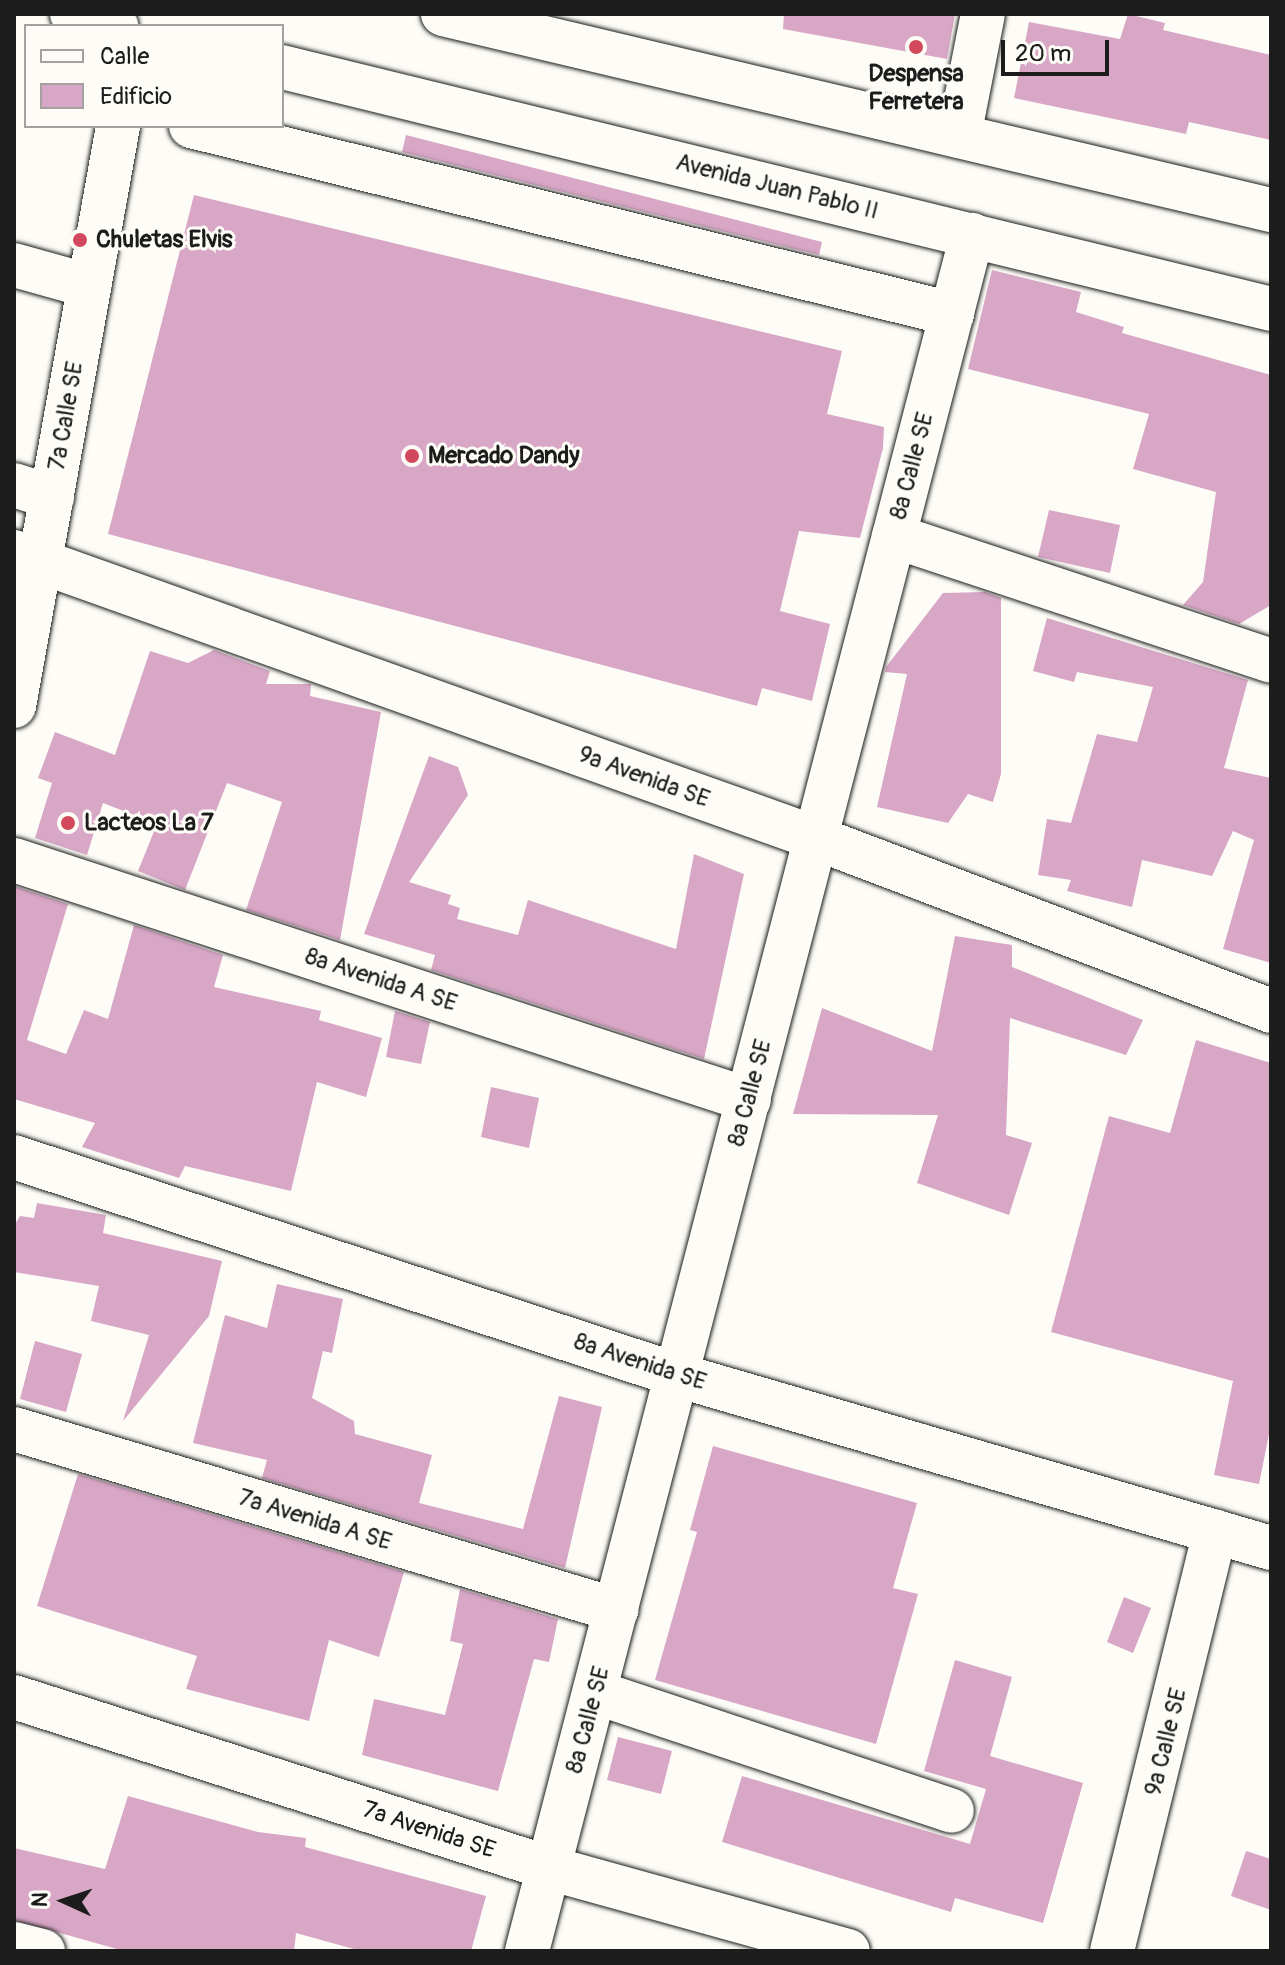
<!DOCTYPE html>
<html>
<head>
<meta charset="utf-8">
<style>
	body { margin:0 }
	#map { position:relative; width:1285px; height:1965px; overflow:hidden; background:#fdfcf7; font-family:Pangolin,sans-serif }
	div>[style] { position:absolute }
	.building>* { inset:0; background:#d8a7c6 }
	.roads { filter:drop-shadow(0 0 2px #1c1c1c) drop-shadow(0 0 2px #1c1c1c) }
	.minor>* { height:44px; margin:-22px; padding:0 22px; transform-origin:22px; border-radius:22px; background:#fdfcf7 }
	.major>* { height:44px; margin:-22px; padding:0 22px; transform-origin:22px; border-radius:22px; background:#fdfcf7 }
	.highway>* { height:44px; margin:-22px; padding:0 22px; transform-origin:22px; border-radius:22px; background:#fdfcf7 }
	.dots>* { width:22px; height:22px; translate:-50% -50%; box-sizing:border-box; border:4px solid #fdfcf7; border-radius:50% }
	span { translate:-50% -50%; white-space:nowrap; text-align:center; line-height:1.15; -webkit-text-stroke:6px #fdfcf7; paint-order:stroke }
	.poi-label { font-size:24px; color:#1c1c1c; font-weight:700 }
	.left { translate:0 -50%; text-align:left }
	.street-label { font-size:24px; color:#1c1c1c }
	.frame { position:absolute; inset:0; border:16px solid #1c1c1c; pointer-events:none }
	.legend { position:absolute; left:24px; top:24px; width:260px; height:104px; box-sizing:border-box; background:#fdfcf7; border:2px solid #a3a29f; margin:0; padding:10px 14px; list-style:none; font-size:24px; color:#1c1c1c }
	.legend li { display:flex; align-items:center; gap:16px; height:40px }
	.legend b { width:40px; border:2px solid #a3a29f }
	.north { position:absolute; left:24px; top:1861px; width:80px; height:80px; -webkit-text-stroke:6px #fdfcf7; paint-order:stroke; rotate:273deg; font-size:22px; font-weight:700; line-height:32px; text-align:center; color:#1c1c1c }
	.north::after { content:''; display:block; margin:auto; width:28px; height:36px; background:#1c1c1c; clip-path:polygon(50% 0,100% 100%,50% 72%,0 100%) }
	.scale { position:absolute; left:1001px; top:40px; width:108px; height:36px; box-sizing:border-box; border:4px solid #1c1c1c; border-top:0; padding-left:10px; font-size:24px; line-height:28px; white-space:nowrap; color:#1c1c1c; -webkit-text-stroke:6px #fdfcf7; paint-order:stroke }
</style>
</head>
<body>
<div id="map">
	<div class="building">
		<i style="clip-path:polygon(784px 14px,955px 14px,947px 59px,783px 29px)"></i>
		<i style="clip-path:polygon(1128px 14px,1165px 23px,1163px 30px,1271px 55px,1271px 140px,1189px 122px,1186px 134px,1014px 98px,1029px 22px,1120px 39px)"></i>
		<i style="clip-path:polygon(406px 135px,822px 242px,819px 255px,402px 152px)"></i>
		<i style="clip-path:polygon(194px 195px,842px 351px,827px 414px,884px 427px,883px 448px,860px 538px,799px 531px,780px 611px,830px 624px,812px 701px,762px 688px,757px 706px,108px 534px)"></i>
		<i style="clip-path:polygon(992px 270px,1081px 292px,1076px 312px,1124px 327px,1122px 333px,1271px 375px,1271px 605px,1239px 624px,1183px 605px,1203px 582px,1216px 492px,1133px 469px,1149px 414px,968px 369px)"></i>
		<i style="clip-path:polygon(1049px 510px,1120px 525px,1110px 573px,1038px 557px)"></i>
		<i style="clip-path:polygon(985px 592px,1001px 598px,1001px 774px,993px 802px,968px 794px,948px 823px,877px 807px,907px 674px,885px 672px,886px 667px,943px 593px)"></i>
		<i style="clip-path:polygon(1047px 618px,1248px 680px,1224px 768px,1271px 778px,1271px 963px,1223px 949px,1254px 840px,1233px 831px,1212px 876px,1142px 860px,1132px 907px,1067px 891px,1071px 880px,1038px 875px,1047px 819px,1071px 823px,1097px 734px,1137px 742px,1153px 687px,1077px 672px,1074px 682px,1033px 671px)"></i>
		<i style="clip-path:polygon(214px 650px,270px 671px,266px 684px,311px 684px,310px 696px,381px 712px,340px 940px,246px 910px,282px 802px,227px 783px,185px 890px,138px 871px,157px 824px,103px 803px,87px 855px,35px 838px,52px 783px,38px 778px,55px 732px,115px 755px,150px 651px,188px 663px)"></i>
		<i style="clip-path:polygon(429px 756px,458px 767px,468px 795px,409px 882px,451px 895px,448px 904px,460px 908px,457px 919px,518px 935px,528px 900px,676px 949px,694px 854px,744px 874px,704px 1059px,431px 970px,435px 955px,364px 934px)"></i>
		<i style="clip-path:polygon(14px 886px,68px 904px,27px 1040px,66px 1054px,84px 1010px,108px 1019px,134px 925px,223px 955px,214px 987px,321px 1011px,319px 1020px,382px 1038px,366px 1097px,317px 1082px,291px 1191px,185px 1166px,179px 1178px,82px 1147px,95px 1123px,14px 1099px)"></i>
		<i style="clip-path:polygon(955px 936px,1012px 945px,1012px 967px,1143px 1020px,1126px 1055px,1010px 1018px,1006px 1135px,1032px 1143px,1009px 1215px,917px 1183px,938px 1115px,793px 1114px,822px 1008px,932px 1051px)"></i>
		<i style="clip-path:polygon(395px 1011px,430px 1022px,421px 1064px,386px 1057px)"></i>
		<i style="clip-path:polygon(1196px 1040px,1271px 1063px,1271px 1424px,1259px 1484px,1214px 1475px,1233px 1381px,1051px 1332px,1109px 1116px,1170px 1133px)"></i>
		<i style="clip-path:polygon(491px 1087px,539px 1098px,529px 1148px,481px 1137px)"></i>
		<i style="clip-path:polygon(37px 1203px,106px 1215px,103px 1233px,222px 1261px,209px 1316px,123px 1421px,149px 1335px,91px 1321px,99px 1286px,14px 1272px,14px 1226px,20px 1216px,34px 1218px)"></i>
		<i style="clip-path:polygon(277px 1284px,343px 1299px,332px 1353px,323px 1351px,312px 1398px,354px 1421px,355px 1434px,432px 1455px,419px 1503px,523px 1529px,559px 1396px,602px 1407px,565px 1568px,262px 1478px,267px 1460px,193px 1443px,225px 1315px,267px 1328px)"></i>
		<i style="clip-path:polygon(35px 1341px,82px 1354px,66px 1412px,20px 1399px)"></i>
		<i style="clip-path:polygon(713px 1446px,917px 1503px,893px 1588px,918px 1594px,876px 1744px,655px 1680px,697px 1532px,690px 1530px)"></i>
		<i style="clip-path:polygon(78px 1474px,404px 1572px,379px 1657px,329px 1640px,309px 1721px,186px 1689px,197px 1656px,37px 1606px)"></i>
		<i style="clip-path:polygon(460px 1589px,558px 1619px,549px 1662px,534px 1659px,498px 1791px,362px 1755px,374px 1699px,445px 1715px,463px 1644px,450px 1641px)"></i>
		<i style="clip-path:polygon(1124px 1597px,1151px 1608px,1133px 1653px,1107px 1642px)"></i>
		<i style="clip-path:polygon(955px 1660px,1012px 1677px,990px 1756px,1083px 1783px,1043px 1923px,955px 1898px,951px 1912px,722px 1842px,742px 1776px,970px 1844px,986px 1789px,924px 1771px)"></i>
		<i style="clip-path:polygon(618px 1737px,672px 1751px,661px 1794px,607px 1780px)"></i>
		<i style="clip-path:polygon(128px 1796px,258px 1832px,306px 1838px,305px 1847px,486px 1896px,471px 1951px,361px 1951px,296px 1933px,294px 1951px,124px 1951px,14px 1920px,14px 1848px,105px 1869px)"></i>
		<i style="clip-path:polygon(1246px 1851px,1271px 1859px,1271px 1910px,1231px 1896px)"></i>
	</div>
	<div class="roads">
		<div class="minor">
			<i style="left:191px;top:126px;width:784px;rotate:13.88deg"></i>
			<i style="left:959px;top:136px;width:124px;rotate:-78.9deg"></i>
			<i style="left:14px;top:265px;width:78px;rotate:15.6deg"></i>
			<i style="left:14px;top:485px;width:40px;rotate:18deg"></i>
			<i style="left:894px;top:536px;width:397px;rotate:18.3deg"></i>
			<i style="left:14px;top:552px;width:851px;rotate:19.63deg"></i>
			<i style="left:816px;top:838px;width:487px;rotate:20.8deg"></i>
			<i style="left:14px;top:860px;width:773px;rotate:18.08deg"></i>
			<i style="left:14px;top:1157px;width:698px;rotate:18.2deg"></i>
			<i style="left:677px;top:1375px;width:619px;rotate:16.24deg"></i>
			<i style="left:14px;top:1429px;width:629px;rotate:16.73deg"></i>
			<i style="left:595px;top:1692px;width:376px;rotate:18.4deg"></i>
			<i style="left:14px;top:1697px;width:562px;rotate:17.73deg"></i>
			<i style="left:549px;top:1868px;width:310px;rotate:15.5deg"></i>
			<i style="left:14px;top:1944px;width:30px;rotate:14deg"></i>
			<i style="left:527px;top:1951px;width:1773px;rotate:-75.46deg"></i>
			<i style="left:1112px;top:1951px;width:432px;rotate:-76.2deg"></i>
		</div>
		<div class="major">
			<i style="left:14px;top:706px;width:589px;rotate:-79.83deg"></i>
		</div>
		<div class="highway">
			<i style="left:72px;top:14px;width:46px;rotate:15.3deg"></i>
			<i style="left:443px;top:14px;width:851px;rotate:13.32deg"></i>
			<i style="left:282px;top:67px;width:1018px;rotate:13.75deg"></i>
		</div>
	</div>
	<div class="dots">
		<i style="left:916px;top:47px;background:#d1495b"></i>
		<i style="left:80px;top:240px;background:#d1495b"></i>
		<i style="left:412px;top:456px;background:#d1495b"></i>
		<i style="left:68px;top:823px;background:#d1495b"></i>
	</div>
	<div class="poi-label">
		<span style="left:916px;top:88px">Despensa<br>Ferretera</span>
		<span class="left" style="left:96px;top:240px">Chuletas Elvis</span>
		<span class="left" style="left:428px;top:456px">Mercado Dandy</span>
		<span class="left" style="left:84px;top:823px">Lacteos La 7</span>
	</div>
	<div class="street-label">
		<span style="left:777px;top:187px;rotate:14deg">Avenida Juan Pablo II</span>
		<span style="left:66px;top:416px;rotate:-80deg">7a Calle SE</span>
		<span style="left:912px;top:466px;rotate:-75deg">8a Calle SE</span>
		<span style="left:644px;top:777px;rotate:20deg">9a Avenida SE</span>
		<span style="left:381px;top:980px;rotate:18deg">8a Avenida A SE</span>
		<span style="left:750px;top:1093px;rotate:-75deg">8a Calle SE</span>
		<span style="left:640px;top:1362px;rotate:18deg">8a Avenida SE</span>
		<span style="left:315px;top:1520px;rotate:17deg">7a Avenida A SE</span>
		<span style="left:588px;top:1720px;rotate:-75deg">8a Calle SE</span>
		<span style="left:1166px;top:1742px;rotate:-76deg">9a Calle SE</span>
		<span style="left:429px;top:1830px;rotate:18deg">7a Avenida SE</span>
	</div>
	<div class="frame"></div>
	<ul class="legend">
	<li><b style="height:10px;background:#fdfcf7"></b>Calle</li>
	<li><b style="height:22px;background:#d8a7c6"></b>Edificio</li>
	</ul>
	<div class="north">N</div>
	<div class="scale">20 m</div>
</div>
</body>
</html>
